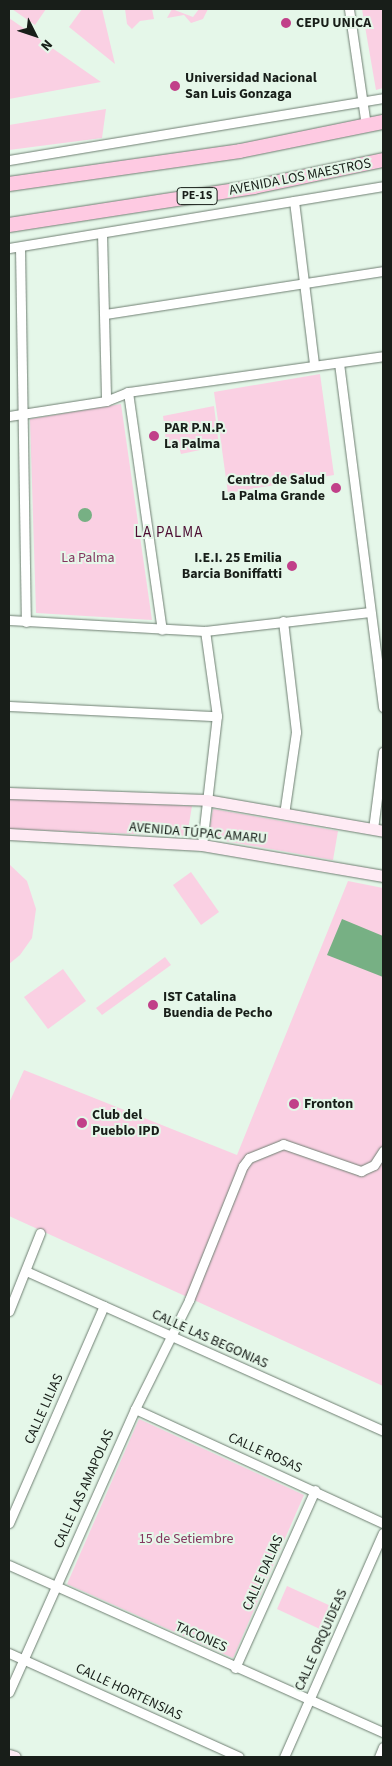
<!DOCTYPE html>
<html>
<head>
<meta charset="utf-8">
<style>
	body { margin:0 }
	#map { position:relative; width:392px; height:1766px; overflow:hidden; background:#e5f7e9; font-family:"Source Sans 3",sans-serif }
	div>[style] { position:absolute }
	.green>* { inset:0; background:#fad0e3 }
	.water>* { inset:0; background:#77b084 }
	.round { border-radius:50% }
	.roads { filter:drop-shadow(0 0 1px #6f7f72) drop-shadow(0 0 1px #6f7f72) }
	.minor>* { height:9px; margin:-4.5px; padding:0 4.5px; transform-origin:4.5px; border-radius:4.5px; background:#fff }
	.secondary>* { height:11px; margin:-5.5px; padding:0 5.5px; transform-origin:5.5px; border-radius:5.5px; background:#feebf4 }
	.trunk>* { height:14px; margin:-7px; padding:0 7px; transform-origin:7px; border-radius:7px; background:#fecae2 }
	.dots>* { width:14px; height:14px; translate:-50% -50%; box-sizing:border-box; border:2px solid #e5f7e9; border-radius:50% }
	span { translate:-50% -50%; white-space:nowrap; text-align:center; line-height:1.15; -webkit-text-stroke:4px #e5f7e9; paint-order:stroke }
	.shield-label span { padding:1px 4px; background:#e5f7e9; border:1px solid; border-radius:4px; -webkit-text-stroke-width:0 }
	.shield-label { font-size:12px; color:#181e19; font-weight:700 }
	.poi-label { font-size:14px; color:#181e19; font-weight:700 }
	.left { translate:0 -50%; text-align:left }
	.right { translate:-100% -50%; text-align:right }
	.street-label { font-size:14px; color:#181e19 }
	.park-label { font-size:14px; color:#83365f }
	.neighbourhood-label { font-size:15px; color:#4b0c31; letter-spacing:1px }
	.frame { position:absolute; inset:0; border:10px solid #181e19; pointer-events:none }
	.north { position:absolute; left:10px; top:10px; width:50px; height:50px; -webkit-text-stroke:4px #e5f7e9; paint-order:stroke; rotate:131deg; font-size:14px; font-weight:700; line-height:20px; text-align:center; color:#181e19 }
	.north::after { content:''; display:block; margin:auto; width:18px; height:22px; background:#181e19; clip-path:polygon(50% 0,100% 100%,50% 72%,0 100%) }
</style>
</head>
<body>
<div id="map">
	<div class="green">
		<i style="clip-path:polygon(12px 9px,46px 9px,35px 25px)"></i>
		<i style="clip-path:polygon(82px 9px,102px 9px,115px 64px,69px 27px)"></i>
		<i style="clip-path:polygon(125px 9px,152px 9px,154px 19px,140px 21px,132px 29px,127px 24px)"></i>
		<i style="clip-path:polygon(172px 9px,193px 17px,199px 9px,208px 9px,203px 19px,191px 23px,184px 15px,167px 18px)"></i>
		<i style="clip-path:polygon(362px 9px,383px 9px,383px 88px,376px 90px)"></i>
		<i style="clip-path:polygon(9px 18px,101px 82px,9px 99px)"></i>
		<i style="clip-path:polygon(106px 109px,102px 138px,9px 150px,9px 125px)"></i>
		<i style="clip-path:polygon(320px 374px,334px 475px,228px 493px,214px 392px)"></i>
		<i style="clip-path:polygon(121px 404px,152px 620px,36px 613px,30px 419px)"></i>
		<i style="clip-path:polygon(214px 406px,219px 446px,181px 454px,179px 447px,167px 450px,163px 416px)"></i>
		<i style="clip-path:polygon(9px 797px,192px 806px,187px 836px,9px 829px)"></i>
		<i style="clip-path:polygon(213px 809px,338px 831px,333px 860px,208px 838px)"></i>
		<i style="clip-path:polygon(9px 864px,27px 881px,36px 909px,32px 938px,20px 955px,9px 964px)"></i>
		<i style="clip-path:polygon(191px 872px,219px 912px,201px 925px,173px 885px)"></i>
		<i style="clip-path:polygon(348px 881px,383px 888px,383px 1386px,9px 1216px,9px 1103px,24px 1070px,237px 1155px)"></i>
		<i style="clip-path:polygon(165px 957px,171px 965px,102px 1015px,96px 1008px)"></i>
		<i style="clip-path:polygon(63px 969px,86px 1001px,48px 1029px,24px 997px)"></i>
		<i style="clip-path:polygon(139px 1419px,304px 1495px,233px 1658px,67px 1584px)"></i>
		<i style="clip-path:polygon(287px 1586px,333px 1607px,322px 1630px,277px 1609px)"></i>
	</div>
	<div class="water">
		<i class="round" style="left:78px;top:508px;width:14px;height:14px"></i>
		<i style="clip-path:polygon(342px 919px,383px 936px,383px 977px,327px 955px)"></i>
	</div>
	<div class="roads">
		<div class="minor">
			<i style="left:349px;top:9px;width:117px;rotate:81.7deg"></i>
			<i style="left:9px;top:160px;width:379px;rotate:-9.4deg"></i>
			<i style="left:294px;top:201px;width:165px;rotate:83deg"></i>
			<i style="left:102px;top:233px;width:168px;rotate:88.6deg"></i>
			<i style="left:20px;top:247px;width:375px;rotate:89.1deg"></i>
			<i style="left:9px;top:248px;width:379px;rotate:-9.4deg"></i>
			<i style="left:105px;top:314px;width:281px;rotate:-8.8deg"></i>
			<i style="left:339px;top:363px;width:347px;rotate:82.7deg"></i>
			<i style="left:128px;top:392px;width:240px;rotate:81.9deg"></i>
			<i style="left:9px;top:416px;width:98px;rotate:-8.8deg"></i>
			<i style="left:106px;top:401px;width:24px;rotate:-22deg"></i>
			<i style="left:128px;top:392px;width:258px;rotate:-8deg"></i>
			<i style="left:9px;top:620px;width:196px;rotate:3.2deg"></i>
			<i style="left:205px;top:631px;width:166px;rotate:-6.6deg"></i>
			<i style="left:283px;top:621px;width:112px;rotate:83.3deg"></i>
			<i style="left:296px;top:732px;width:83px;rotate:98.3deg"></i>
			<i style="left:9px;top:706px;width:208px;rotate:2.8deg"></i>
			<i style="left:373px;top:829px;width:78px;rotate:-82.6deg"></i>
			<i style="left:202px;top:845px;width:130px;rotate:-83.4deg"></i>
			<i style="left:217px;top:716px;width:86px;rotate:-98deg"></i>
			<i style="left:26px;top:1271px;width:391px;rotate:24.1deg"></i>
			<i style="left:9px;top:1311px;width:84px;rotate:-68.3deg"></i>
			<i style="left:135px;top:1409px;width:273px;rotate:24.7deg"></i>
			<i style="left:9px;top:1523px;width:237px;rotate:-66.4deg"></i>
			<i style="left:9px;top:1565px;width:410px;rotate:24.1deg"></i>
			<i style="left:9px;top:1653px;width:252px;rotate:24.3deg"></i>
			<i style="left:235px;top:1668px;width:195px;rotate:-65.8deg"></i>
			<i style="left:9px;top:1692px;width:310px;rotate:-66deg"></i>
			<i style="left:135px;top:1409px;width:122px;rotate:-63.6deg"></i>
			<i style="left:189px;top:1300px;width:144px;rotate:-68.1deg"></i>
			<i style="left:243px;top:1166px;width:10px;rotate:-53deg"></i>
			<i style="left:249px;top:1158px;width:37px;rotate:-22deg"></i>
			<i style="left:283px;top:1144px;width:83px;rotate:19.1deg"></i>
			<i style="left:361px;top:1171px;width:14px;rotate:-25deg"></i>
			<i style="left:374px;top:1165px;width:17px;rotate:-57deg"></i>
			<i style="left:284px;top:1757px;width:245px;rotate:-66.2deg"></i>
			<i style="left:379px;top:1757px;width:11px;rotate:-68deg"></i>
		</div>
		<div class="secondary">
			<i style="left:9px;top:793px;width:197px;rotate:2deg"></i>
			<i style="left:206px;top:800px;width:180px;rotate:9.9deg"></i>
			<i style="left:9px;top:834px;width:193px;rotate:3.3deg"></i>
			<i style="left:202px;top:845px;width:184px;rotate:9.7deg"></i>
			<i style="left:9px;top:1755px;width:6px;rotate:18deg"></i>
		</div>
		<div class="trunk">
			<i style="left:9px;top:184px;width:233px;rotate:-8.1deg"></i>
			<i style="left:240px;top:151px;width:146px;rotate:-11.5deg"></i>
			<i style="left:9px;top:225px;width:248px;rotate:-8.8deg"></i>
			<i style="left:254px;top:187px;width:132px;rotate:-11.8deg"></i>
		</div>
	</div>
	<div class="dots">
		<i style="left:286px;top:23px;background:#c14089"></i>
		<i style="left:175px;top:86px;background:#c14089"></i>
		<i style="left:154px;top:436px;background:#c14089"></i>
		<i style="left:336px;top:488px;background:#c14089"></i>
		<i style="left:292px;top:566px;background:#c14089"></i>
		<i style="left:153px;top:1005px;background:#c14089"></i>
		<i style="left:294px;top:1104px;background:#c14089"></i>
		<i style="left:82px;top:1123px;background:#c14089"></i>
	</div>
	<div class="shield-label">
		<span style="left:197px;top:196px">PE-1S</span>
	</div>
	<div class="poi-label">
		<span class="left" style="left:296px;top:23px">CEPU UNICA</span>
		<span class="left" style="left:185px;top:86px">Universidad Nacional<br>San Luis Gonzaga</span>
		<span class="left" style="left:164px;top:436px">PAR P.N.P.<br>La Palma</span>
		<span class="right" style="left:325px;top:488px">Centro de Salud<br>La Palma Grande</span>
		<span class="right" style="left:282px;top:566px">I.E.I. 25 Emilia<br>Barcia Boniffatti</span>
		<span class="left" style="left:163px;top:1005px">IST Catalina<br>Buendia de Pecho</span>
		<span class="left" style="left:304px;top:1104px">Fronton</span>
		<span class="left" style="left:92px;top:1123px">Club del<br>Pueblo IPD</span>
	</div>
	<div class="street-label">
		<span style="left:300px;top:177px;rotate:-11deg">AVENIDA LOS MAESTROS</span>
		<span style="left:198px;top:833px;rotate:5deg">AVENIDA TÚPAC AMARU</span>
		<span style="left:210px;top:1339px;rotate:24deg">CALLE LAS BEGONIAS</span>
		<span style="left:44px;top:1409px;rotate:-66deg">CALLE LILIAS</span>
		<span style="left:265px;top:1453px;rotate:24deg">CALLE ROSAS</span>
		<span style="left:84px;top:1489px;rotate:-66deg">CALLE LAS AMAPOLAS</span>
		<span style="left:263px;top:1573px;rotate:-66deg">CALLE DALIAS</span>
		<span style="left:201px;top:1637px;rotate:24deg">TACONES</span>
		<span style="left:321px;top:1640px;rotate:-66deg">CALLE ORQUIDEAS</span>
		<span style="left:129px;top:1692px;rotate:25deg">CALLE HORTENSIAS</span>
	</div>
	<div class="park-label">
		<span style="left:88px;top:558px">La Palma</span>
		<span style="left:186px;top:1539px">15 de Setiembre</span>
	</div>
	<div class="neighbourhood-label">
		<span style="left:169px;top:533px">LA PALMA</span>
	</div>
	<div class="frame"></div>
	<div class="north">N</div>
</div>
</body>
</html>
